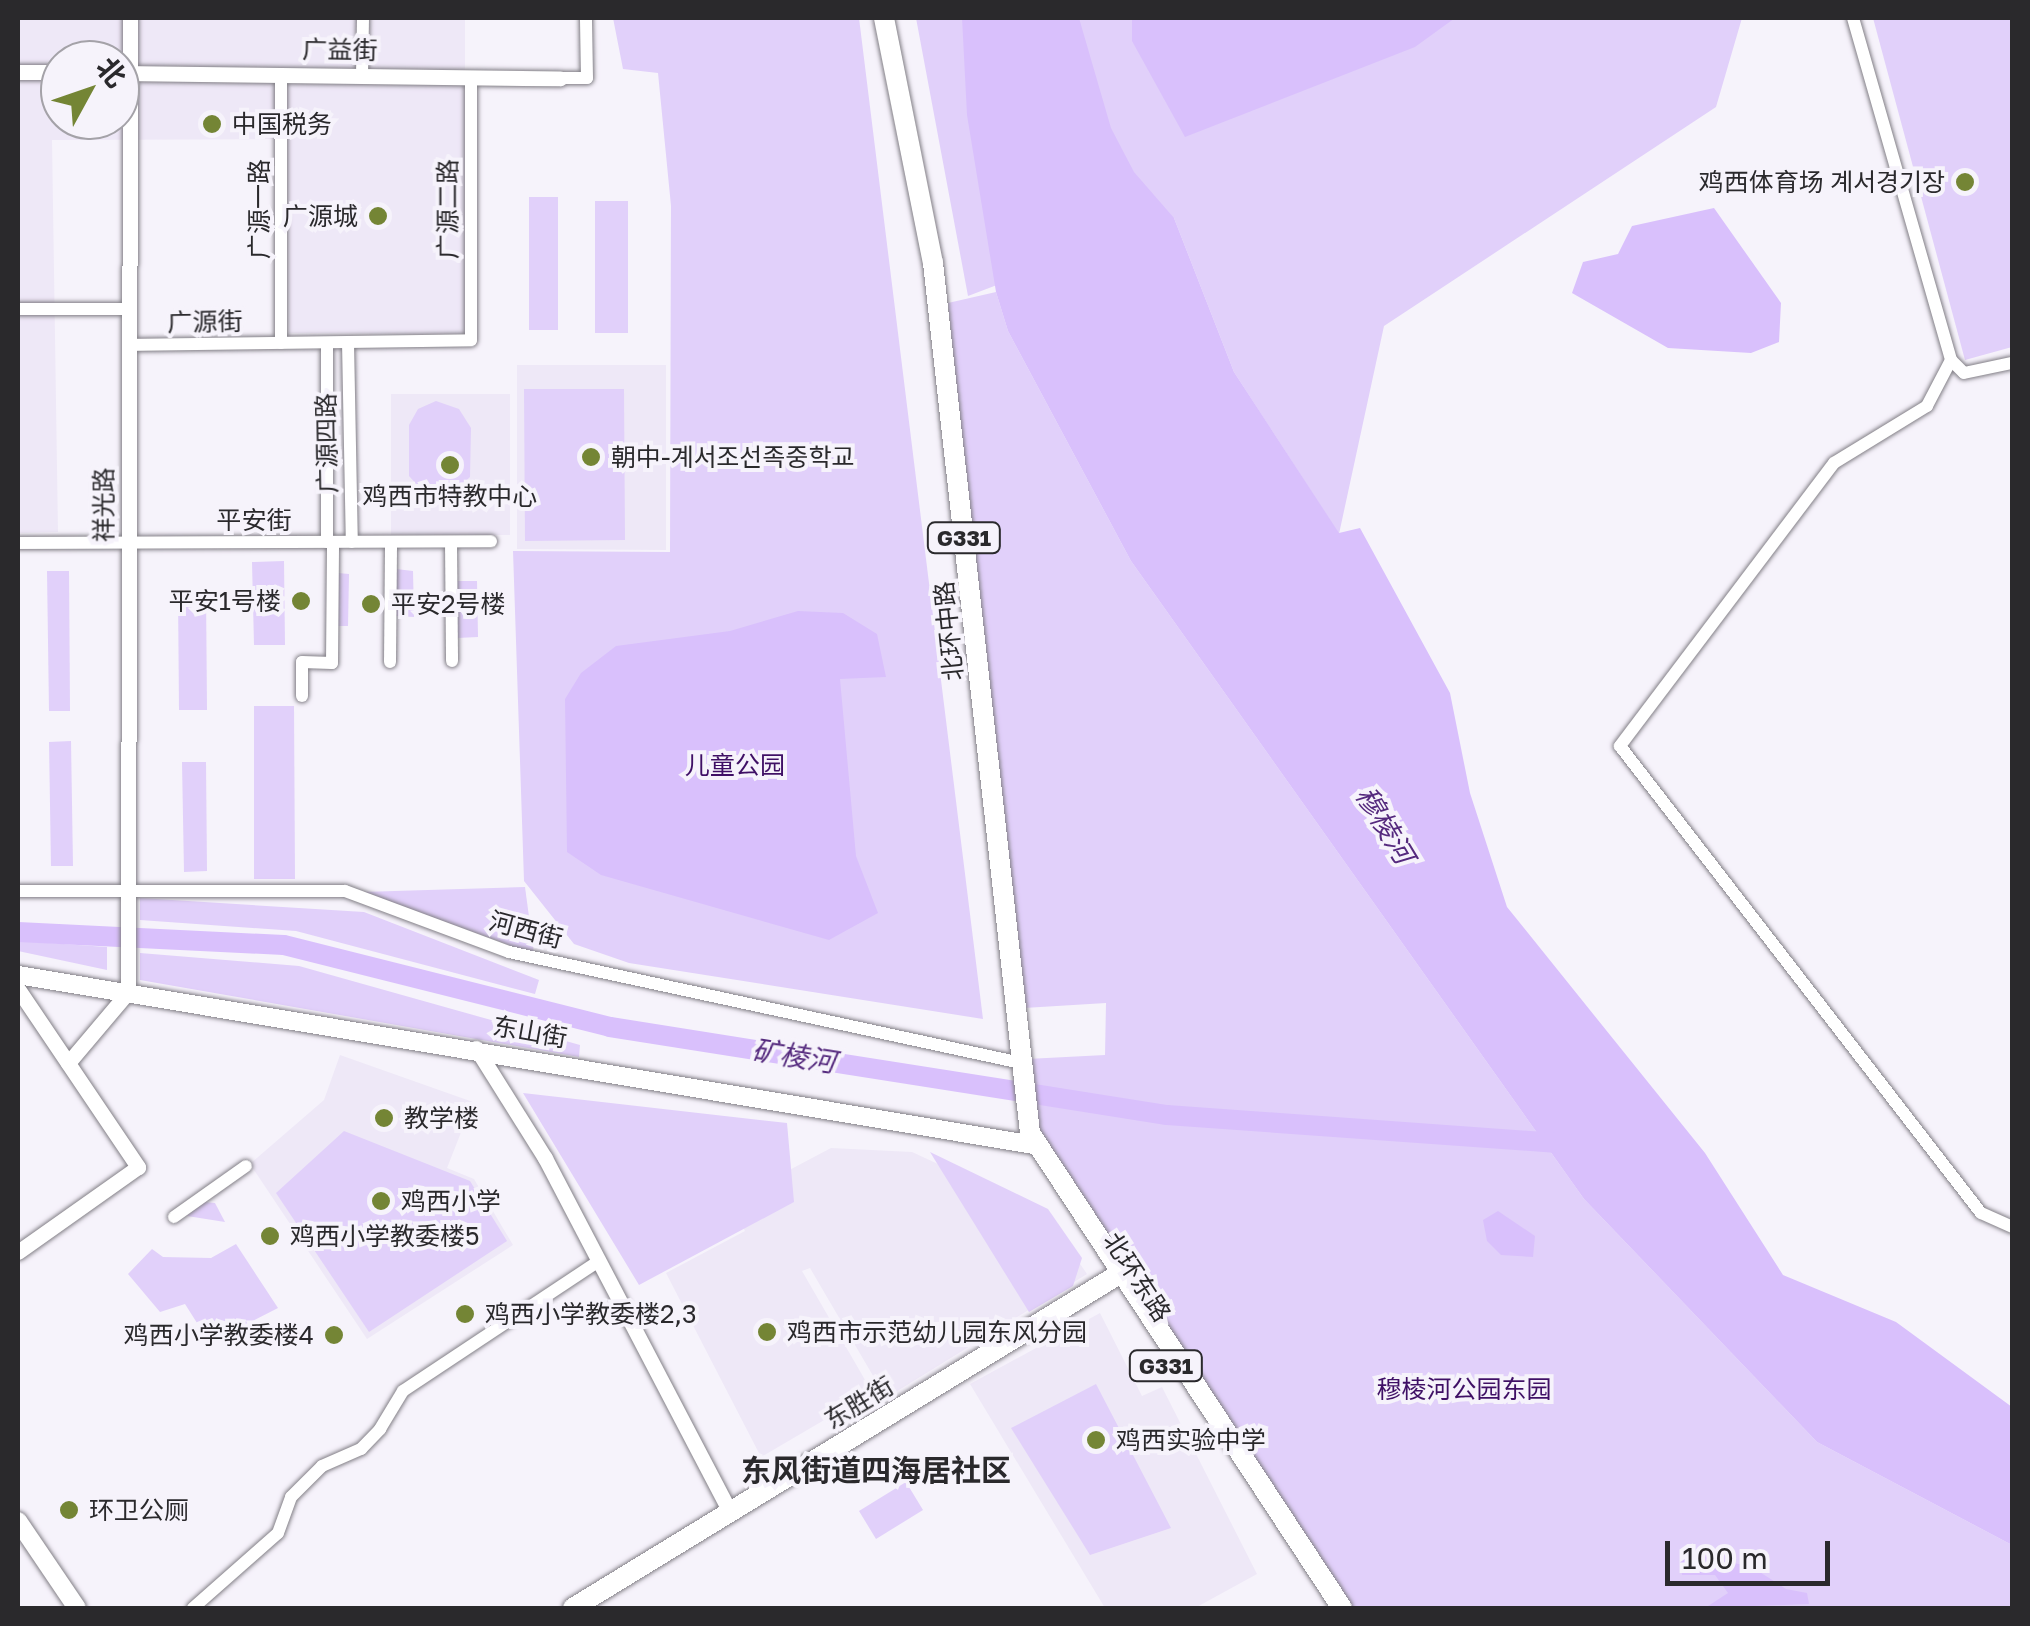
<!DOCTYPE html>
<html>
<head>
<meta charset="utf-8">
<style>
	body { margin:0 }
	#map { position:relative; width:2030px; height:1626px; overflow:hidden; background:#f6f3fb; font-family:"Golos Text","Noto Sans SC","Noto Sans KR",sans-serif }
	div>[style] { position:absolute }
	.built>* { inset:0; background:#eee8f7 }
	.green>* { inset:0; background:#e1d0fa }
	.water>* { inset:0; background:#d9c0fc }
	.river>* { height:20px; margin:-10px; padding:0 10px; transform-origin:10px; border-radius:10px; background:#d9c0fc }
	.roads { filter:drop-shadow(0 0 2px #827f86) drop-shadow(0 0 2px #827f86) }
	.minor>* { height:12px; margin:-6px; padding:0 6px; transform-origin:6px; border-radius:6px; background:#fff }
	.tertiary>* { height:15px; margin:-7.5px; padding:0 7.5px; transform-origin:7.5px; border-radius:7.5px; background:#fff }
	.secondary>* { height:18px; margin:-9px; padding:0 9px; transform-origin:9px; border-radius:9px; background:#fff }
	.trunk>* { height:20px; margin:-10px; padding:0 10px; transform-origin:10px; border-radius:10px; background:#fff }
	.dots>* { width:28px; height:28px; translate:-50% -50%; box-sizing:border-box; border:5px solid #f6f3fb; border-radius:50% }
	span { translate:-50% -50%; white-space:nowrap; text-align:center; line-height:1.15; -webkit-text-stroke:8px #f6f3fb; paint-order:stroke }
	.shield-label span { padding:2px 8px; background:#f6f3fb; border:2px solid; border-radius:8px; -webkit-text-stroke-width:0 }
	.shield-label { font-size:22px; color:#2a292c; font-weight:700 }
	.street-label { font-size:25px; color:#2a292c }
	.poi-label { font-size:25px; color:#2a292c }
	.left { translate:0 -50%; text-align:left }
	.right { translate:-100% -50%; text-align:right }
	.park-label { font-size:25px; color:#3f1065 }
	.water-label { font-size:28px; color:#552a7e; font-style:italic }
	.quarter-label { font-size:30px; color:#2a292c; font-weight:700 }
	.frame { position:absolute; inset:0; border:20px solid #2a292c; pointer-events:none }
	.north { position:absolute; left:40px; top:40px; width:100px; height:100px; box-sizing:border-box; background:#f6f3fb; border:2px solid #a4a2a8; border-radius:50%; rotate:50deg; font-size:28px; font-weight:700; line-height:40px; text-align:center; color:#2a292c }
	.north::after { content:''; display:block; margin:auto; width:35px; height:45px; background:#748535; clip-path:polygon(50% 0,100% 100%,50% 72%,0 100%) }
	.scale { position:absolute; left:1665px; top:1541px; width:165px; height:45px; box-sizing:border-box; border:5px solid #2a292c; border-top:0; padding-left:12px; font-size:30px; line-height:35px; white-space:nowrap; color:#2a292c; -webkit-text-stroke:8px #f6f3fb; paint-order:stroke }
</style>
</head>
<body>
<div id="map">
	<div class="built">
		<i style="clip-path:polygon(evenodd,18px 18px,465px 18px,465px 334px,289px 333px,288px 139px,52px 140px,58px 532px,18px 533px,18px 18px,60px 60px,120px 60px,120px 120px,60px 120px,60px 60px)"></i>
		<i style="clip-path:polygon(517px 365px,666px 365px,666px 550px,517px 549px)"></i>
		<i style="clip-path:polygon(391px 394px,510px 394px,510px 535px,391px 535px)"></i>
		<i style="clip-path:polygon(340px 1055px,473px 1102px,447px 1168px,474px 1179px,513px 1245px,367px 1339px,250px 1164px,324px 1100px)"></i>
		<i style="clip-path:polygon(831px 1148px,912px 1152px,1046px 1214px,1087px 1274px,886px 1398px,810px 1268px,802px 1271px,872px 1392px,761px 1457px,666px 1273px,745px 1231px,729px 1202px)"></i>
		<i style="clip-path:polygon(1100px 1313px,1142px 1396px,1162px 1387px,1257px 1574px,1195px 1608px,1105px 1608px,970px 1384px)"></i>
	</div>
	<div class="green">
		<i style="clip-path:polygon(613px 18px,859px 18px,983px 1019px,629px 963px,574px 944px,524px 881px,513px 551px,670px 552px,671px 206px,658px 73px,623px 69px)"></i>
		<i style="clip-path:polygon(916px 18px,1742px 18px,1716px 107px,1384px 326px,1339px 534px,1234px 372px,1174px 218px,968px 296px)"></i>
		<i style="clip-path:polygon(1873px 18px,2012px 18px,2012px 347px,1965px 360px)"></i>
		<i style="clip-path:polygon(529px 197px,558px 197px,558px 330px,529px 330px)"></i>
		<i style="clip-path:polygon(595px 201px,628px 201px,628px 333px,595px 333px)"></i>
		<i style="clip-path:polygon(996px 292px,1008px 331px,1131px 561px,1584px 1199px,1817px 1442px,2012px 1545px,2012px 1608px,1346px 1608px,1038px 1141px,1027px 1059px,1105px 1055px,1106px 1003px,1024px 1008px,1019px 1003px,948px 303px)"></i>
		<i style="clip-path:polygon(524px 389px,624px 389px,625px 540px,525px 541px)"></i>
		<i style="clip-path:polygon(436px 401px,459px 409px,471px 428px,470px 477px,446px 500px,427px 496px,409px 476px,409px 425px,418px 409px)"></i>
		<i style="clip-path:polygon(284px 561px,285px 645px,254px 645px,252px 562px)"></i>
		<i style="clip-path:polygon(396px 569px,413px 571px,414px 617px,395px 616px)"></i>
		<i style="clip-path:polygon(47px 571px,69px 571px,70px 711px,49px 711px)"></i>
		<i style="clip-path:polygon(338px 573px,349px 574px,348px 626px,337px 626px)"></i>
		<i style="clip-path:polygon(456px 581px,477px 581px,478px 637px,457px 638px)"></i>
		<i style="clip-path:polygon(178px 591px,206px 591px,207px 710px,179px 710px)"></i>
		<i style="clip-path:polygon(254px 706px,294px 706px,295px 879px,254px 879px)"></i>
		<i style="clip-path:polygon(71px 741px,73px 866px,51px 866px,49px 742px)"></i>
		<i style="clip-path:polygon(182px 762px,206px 762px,207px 871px,184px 872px)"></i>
		<i style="clip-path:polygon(525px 887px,534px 954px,362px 892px)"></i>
		<i style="clip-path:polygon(140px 898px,364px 912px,539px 980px,535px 994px,296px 931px,140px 920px)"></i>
		<i style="clip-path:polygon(19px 941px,107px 947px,107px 970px,18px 951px)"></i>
		<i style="clip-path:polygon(140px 953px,299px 966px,580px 1045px,579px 1057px,140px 980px)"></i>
		<i style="clip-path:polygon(523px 1093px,787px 1123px,794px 1202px,639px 1285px)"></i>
		<i style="clip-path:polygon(344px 1131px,470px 1181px,507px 1241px,369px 1332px,276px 1193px)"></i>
		<i style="clip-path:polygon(930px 1152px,1048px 1209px,1082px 1258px,1073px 1286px,1029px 1312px)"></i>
		<i style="clip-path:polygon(204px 1202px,215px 1203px,225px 1222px,187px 1216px)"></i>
		<i style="clip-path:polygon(236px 1244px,278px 1308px,229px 1333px,204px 1334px,185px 1304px,160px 1312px,128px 1274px,152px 1249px,163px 1257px,211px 1258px)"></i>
		<i style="clip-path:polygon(1096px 1384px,1171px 1528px,1090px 1555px,1011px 1428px)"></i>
		<i style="clip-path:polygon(906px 1482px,923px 1510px,876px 1539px,859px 1511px)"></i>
	</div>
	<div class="water">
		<i style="clip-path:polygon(962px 18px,1079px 18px,1111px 128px,1134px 172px,1174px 218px,1234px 372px,1339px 533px,1360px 528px,1450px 693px,1470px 793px,1507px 907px,1705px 1153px,1783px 1275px,1896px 1322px,2012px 1407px,2012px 1545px,1817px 1442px,1584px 1199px,1131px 561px,1008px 331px,996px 292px,967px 115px)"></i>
		<i style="clip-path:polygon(1132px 18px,1455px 18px,1415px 47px,1185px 137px,1132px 41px)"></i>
		<i style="clip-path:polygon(1714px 208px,1781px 303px,1779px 342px,1751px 353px,1668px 348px,1572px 293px,1583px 262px,1618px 254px,1632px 226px)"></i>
		<i style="clip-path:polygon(798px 611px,843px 613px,877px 634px,886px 677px,840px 679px,856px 856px,878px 913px,829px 940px,601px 875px,567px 852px,565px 699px,581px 673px,616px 646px,730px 631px)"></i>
		<i style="clip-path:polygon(1498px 1211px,1535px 1236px,1533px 1257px,1501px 1255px,1487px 1241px,1483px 1220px)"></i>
		<i style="clip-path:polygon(1694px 1554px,1752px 1567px,1786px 1589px,1807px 1593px,1809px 1604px,1705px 1608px,1728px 1593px,1715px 1575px,1682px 1575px,1680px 1562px)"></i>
	</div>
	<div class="river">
		<i style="left:18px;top:932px;width:266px;rotate:2.8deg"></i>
		<i style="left:284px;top:945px;width:336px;rotate:14.1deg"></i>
		<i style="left:610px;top:1027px;width:564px;rotate:8.98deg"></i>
		<i style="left:1167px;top:1115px;width:401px;rotate:4.1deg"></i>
	</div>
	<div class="roads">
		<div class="minor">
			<i style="left:1853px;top:18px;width:356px;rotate:74deg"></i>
			<i style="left:1951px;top:360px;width:18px;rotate:45deg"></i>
			<i style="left:1964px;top:373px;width:49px;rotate:-11.8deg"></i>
			<i style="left:362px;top:76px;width:58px;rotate:-89deg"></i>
			<i style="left:560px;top:78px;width:27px"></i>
			<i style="left:587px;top:78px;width:60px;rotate:-91deg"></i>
			<i style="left:18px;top:309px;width:111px"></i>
			<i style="left:348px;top:342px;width:200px;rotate:88.9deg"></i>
			<i style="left:281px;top:343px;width:268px;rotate:-90deg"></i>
			<i style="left:327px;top:343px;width:199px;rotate:90deg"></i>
			<i style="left:129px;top:345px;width:342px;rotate:-0.8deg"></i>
			<i style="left:471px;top:340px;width:263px;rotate:-90deg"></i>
			<i style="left:1951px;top:360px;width:52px;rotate:117.6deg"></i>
			<i style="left:1927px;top:406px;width:109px;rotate:148.5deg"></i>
			<i style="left:1834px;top:463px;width:355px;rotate:127.1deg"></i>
			<i style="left:1620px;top:746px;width:590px;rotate:52.3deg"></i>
			<i style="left:1981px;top:1213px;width:34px;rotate:24deg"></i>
			<i style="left:451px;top:542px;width:119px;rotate:89.5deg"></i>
			<i style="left:18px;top:543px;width:473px;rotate:-0.2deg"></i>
			<i style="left:390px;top:662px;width:120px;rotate:-89.5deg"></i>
			<i style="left:302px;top:696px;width:34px;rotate:-90deg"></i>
			<i style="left:302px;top:662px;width:30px;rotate:2deg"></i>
			<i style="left:332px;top:663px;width:121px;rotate:-89.5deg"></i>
			<i style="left:18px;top:891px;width:327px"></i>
			<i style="left:345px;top:891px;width:175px;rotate:20.4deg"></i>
			<i style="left:509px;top:952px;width:524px;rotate:12.23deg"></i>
			<i style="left:174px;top:1217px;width:88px;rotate:-35.3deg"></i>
			<i style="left:193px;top:1608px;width:113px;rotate:-41.4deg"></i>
			<i style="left:278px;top:1533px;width:38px;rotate:-70deg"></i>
			<i style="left:291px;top:1497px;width:44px;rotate:-45deg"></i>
			<i style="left:322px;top:1466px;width:43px;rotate:-23.6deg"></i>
			<i style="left:361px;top:1449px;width:28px;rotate:-46deg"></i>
			<i style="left:380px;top:1429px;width:44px;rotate:-58.8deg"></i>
			<i style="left:403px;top:1391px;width:235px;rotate:-33.6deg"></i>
		</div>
		<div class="tertiary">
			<i style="left:18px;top:72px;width:42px"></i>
			<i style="left:120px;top:73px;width:440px;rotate:0.7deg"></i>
			<i style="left:18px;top:989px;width:215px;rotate:56deg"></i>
			<i style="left:138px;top:1167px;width:147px;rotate:144.7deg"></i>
			<i style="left:476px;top:1048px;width:130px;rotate:57.9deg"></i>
			<i style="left:545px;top:1158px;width:399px;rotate:62.4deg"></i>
			<i style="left:68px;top:1063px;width:93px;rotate:-49.8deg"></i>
			<i style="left:128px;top:992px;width:974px;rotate:-89.88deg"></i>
		</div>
		<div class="secondary">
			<i style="left:18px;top:975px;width:1030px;rotate:9.5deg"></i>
			<i style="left:18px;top:1521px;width:105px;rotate:55.9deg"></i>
		</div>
		<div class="trunk">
			<i style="left:884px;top:18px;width:250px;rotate:78.7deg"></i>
			<i style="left:933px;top:263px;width:875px;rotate:83.64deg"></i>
			<i style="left:1030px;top:1133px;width:568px;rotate:56.7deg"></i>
			<i style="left:573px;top:1608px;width:642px;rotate:-31.44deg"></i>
		</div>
	</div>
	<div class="dots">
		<i style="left:212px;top:124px;background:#748535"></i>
		<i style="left:1965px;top:182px;background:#748535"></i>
		<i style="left:378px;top:216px;background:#748535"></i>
		<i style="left:591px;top:457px;background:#748535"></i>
		<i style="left:450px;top:465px;background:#748535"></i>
		<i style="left:301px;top:601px;background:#748535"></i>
		<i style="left:371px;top:604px;background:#748535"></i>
		<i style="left:384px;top:1118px;background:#748535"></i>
		<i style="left:381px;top:1201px;background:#748535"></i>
		<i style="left:270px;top:1236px;background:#748535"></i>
		<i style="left:465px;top:1314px;background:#748535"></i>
		<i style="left:767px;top:1332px;background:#748535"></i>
		<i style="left:334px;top:1335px;background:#748535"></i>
		<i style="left:1096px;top:1440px;background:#748535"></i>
		<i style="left:69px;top:1510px;background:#748535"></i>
	</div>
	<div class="shield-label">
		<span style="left:964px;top:538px">G331</span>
		<span style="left:1166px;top:1366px">G331</span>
	</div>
	<div class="street-label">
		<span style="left:340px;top:50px;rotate:1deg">广益街</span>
		<span style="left:259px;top:209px;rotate:-90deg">广源一路</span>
		<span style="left:448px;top:209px;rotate:-90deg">广源二路</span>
		<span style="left:205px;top:322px;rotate:-1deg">广源街</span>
		<span style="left:327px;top:443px;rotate:-91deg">广源四路</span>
		<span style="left:104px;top:505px;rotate:-90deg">祥光路</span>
		<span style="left:254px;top:520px">平安街</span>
		<span style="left:949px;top:631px;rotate:-96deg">北环中路</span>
		<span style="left:526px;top:930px;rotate:15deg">河西街</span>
		<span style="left:530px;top:1032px;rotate:10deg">东山街</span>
		<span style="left:1137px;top:1277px;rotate:57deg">北环东路</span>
		<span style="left:859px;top:1403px;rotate:-31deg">东胜街</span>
	</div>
	<div class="poi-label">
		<span class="left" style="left:232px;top:124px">中国税务</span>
		<span class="right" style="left:1945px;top:182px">鸡西体育场 계서경기장</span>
		<span class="right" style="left:358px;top:216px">广源城</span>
		<span class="left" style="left:611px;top:457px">朝中-계서조선족중학교</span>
		<span style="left:450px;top:496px">鸡西市特教中心</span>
		<span class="right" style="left:281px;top:601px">平安1号楼</span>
		<span class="left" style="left:391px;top:604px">平安2号楼</span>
		<span class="left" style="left:404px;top:1118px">教学楼</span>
		<span class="left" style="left:401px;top:1201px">鸡西小学</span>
		<span class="left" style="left:290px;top:1236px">鸡西小学教委楼5</span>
		<span class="left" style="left:485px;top:1314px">鸡西小学教委楼2,3</span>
		<span class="left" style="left:787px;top:1332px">鸡西市示范幼儿园东风分园</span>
		<span class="right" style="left:314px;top:1335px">鸡西小学教委楼4</span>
		<span class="left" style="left:1116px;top:1440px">鸡西实验中学</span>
		<span class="left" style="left:89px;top:1510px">环卫公厕</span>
	</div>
	<div class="park-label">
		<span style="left:735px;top:765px">儿童公园</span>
		<span style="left:1464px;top:1389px">穆棱河公园东园</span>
	</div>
	<div class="water-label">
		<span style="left:1385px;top:825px;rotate:59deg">穆棱河</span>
		<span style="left:794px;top:1056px;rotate:9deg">矿棱河</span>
	</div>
	<div class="quarter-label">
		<span style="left:876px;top:1470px">东风街道四海居社区</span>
	</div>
	<div class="frame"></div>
	<div class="north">北</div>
	<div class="scale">100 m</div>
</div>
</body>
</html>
